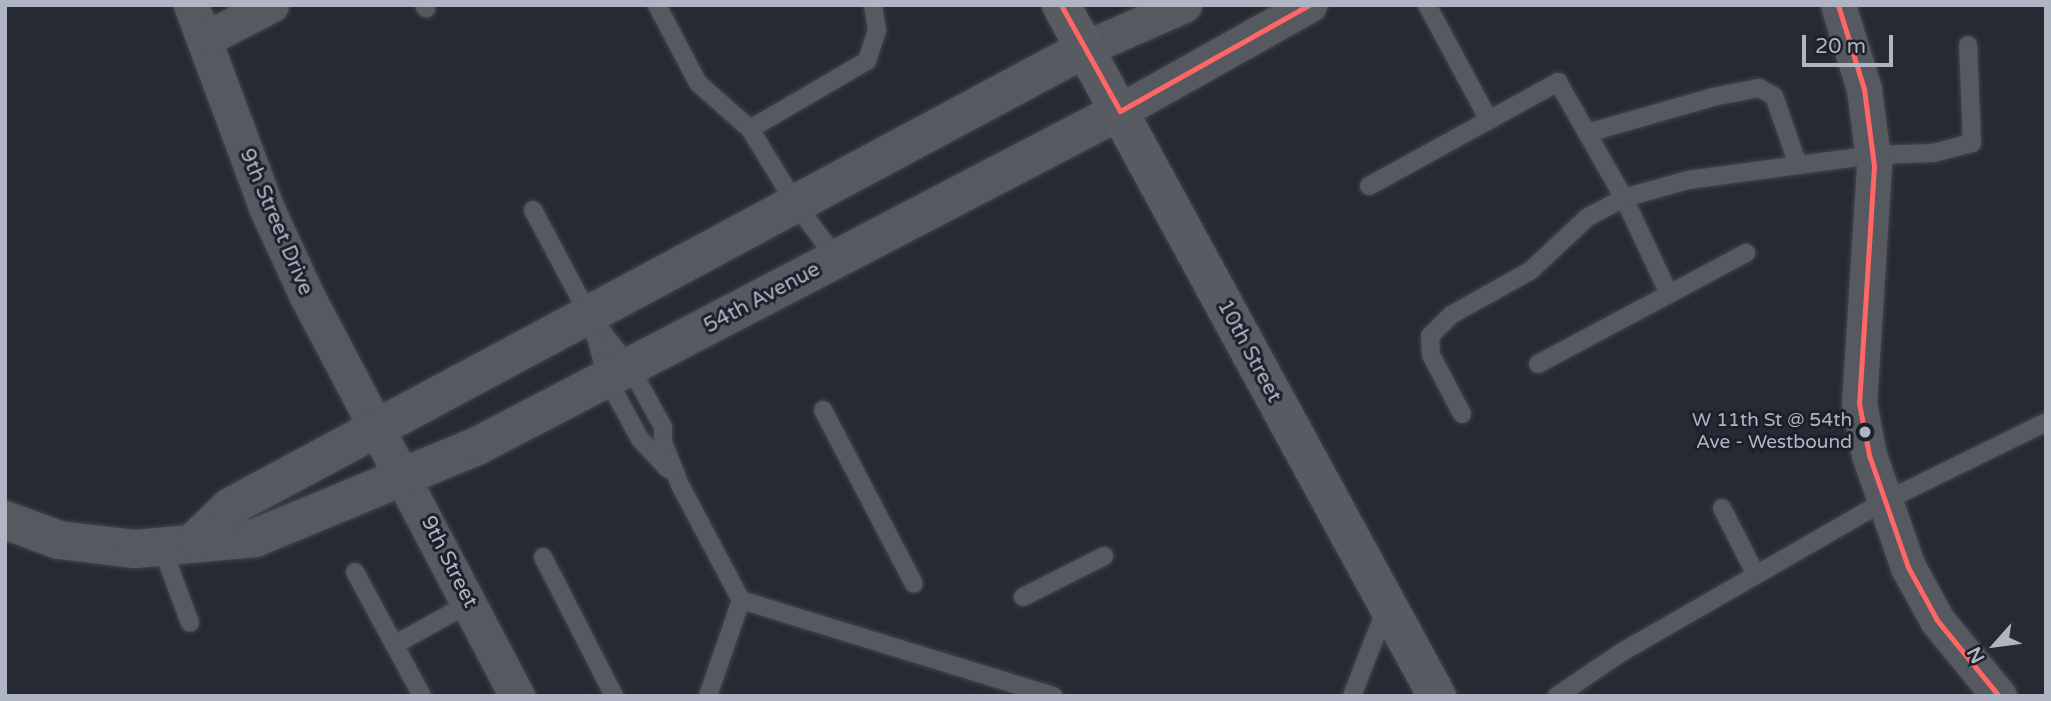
<!DOCTYPE html>
<html>
<head>
<meta charset="utf-8">
<style>
	body { margin:0 }
	#map { position:relative; width:2051px; height:701px; overflow:hidden; background:#262a32; font-family:"Varela Round",sans-serif }
	div>[style] { position:absolute }
	.roads { filter:drop-shadow(0 0 2px #42454b) drop-shadow(0 0 2px #42454b) }
	.service>* { height:18px; margin:-9px; padding:0 9px; transform-origin:9px; border-radius:9px; background:#565960 }
	.minor>* { height:35px; margin:-17.5px; padding:0 17.5px; transform-origin:17.5px; border-radius:17.5px; background:#565960 }
	.tertiary>* { height:38px; margin:-19px; padding:0 19px; transform-origin:19px; border-radius:19px; background:#565960 }
	.primary>* { height:38px; margin:-19px; padding:0 19px; transform-origin:19px; border-radius:19px; background:#585b62 }
	.bus-1>* { height:5px; margin:-2.5px; padding:0 2.5px; transform-origin:2.5px; border-radius:2.5px; background:#f66 }
	.dots>* { width:19px; height:19px; translate:-50% -50%; box-sizing:border-box; border:4px solid #1b202b; border-radius:50% }
	span { translate:-50% -50%; white-space:nowrap; text-align:center; line-height:1.15; -webkit-text-stroke:6px #1b202b; paint-order:stroke }
	.bus-label { font-size:19px; color:#b0b5c3 }
	.right { translate:-100% -50%; text-align:right }
	.street-label { font-size:21px; color:#b0b5c3 }
	.frame { position:absolute; inset:0; border:7px solid #b0b5c3; pointer-events:none }
	.north { position:absolute; left:1960px; top:610px; width:70px; height:70px; -webkit-text-stroke:5px #1b202b; paint-order:stroke; rotate:242deg; font-size:19px; font-weight:700; line-height:28px; text-align:center; color:#b0b5c3 }
	.north::after { content:''; display:block; margin:auto; width:24px; height:32px; background:#b0b5c3; clip-path:polygon(50% 0,100% 100%,50% 72%,0 100%) }
	.scale { position:absolute; left:1802px; top:35px; width:91px; height:32px; box-sizing:border-box; border:4px solid #b0b5c3; border-top:0; padding-left:9px; font-size:21px; line-height:24px; white-space:nowrap; color:#b0b5c3; -webkit-text-stroke:5px #1b202b; paint-order:stroke }
</style>
</head>
<body>
<div id="map">
	<div class="roads">
		<div class="service">
			<i style="left:424px;top:5px;width:4px;rotate:56deg"></i>
			<i style="left:657px;top:5px;width:88px;rotate:62.3deg"></i>
			<i style="left:698px;top:83px;width:69px;rotate:41.5deg"></i>
			<i style="left:750px;top:129px;width:90px;rotate:58.6deg"></i>
			<i style="left:797px;top:206px;width:66px;rotate:53deg"></i>
			<i style="left:1427px;top:5px;width:131px;rotate:61.7deg"></i>
			<i style="left:750px;top:129px;width:135px;rotate:-30.2deg"></i>
			<i style="left:867px;top:61px;width:33px;rotate:-72deg"></i>
			<i style="left:877px;top:30px;width:25px;rotate:-99deg"></i>
			<i style="left:1587px;top:133px;width:131px;rotate:-15.9deg"></i>
			<i style="left:1713px;top:97px;width:47px;rotate:-11.1deg"></i>
			<i style="left:1759px;top:88px;width:17px;rotate:28deg"></i>
			<i style="left:1774px;top:96px;width:73px;rotate:70.8deg"></i>
			<i style="left:1369px;top:186px;width:216px;rotate:-28.8deg"></i>
			<i style="left:1558px;top:82px;width:133px;rotate:60.4deg"></i>
			<i style="left:1624px;top:198px;width:106px;rotate:64.9deg"></i>
			<i style="left:533px;top:210px;width:121px;rotate:62deg"></i>
			<i style="left:590px;top:317px;width:64px;rotate:51.3deg"></i>
			<i style="left:630px;top:367px;width:68px;rotate:61.2deg"></i>
			<i style="left:663px;top:427px;width:15px;rotate:90deg"></i>
			<i style="left:663px;top:442px;width:46px;rotate:68.4deg"></i>
			<i style="left:680px;top:485px;width:130px;rotate:62.1deg"></i>
			<i style="left:741px;top:600px;width:327px;rotate:17.1deg"></i>
			<i style="left:592px;top:323px;width:57px;rotate:74.7deg"></i>
			<i style="left:607px;top:378px;width:69px;rotate:61.6deg"></i>
			<i style="left:640px;top:439px;width:41px;rotate:47deg"></i>
			<i style="left:1538px;top:364px;width:236px;rotate:-28.1deg"></i>
			<i style="left:823px;top:410px;width:196px;rotate:62.4deg"></i>
			<i style="left:1462px;top:414px;width:67px;rotate:-117.7deg"></i>
			<i style="left:1431px;top:355px;width:19px;rotate:-93deg"></i>
			<i style="left:1430px;top:336px;width:30px;rotate:-45deg"></i>
			<i style="left:1451px;top:315px;width:90px;rotate:-29.1deg"></i>
			<i style="left:1530px;top:271px;width:79px;rotate:-43deg"></i>
			<i style="left:1588px;top:217px;width:41px;rotate:-27.8deg"></i>
			<i style="left:1624px;top:198px;width:66px;rotate:-15.7deg"></i>
			<i style="left:1688px;top:180px;width:186px;rotate:-7.7deg"></i>
			<i style="left:1872px;top:155px;width:61px;rotate:-1.9deg"></i>
			<i style="left:1933px;top:153px;width:40px;rotate:-14.4deg"></i>
			<i style="left:1972px;top:143px;width:98px;rotate:-92.3deg"></i>
			<i style="left:1722px;top:508px;width:75px;rotate:63.1deg"></i>
			<i style="left:161px;top:545px;width:83px;rotate:69.6deg"></i>
			<i style="left:543px;top:557px;width:156px;rotate:62.9deg"></i>
			<i style="left:355px;top:572px;width:141px;rotate:61.6deg"></i>
			<i style="left:1023px;top:597px;width:91px;rotate:-26.8deg"></i>
			<i style="left:394px;top:645px;width:87px;rotate:-28.9deg"></i>
			<i style="left:708px;top:696px;width:102px;rotate:-71deg"></i>
			<i style="left:1352px;top:696px;width:97px;rotate:-68.7deg"></i>
			<i style="left:1557px;top:696px;width:78px;rotate:-34.1deg"></i>
			<i style="left:1622px;top:652px;width:301px;rotate:-29.9deg"></i>
			<i style="left:1883px;top:502px;width:182px;rotate:-26.1deg"></i>
		</div>
		<div class="minor">
			<i style="left:191px;top:5px;width:215px;rotate:69.6deg"></i>
			<i style="left:266px;top:207px;width:98px;rotate:65.3deg"></i>
			<i style="left:307px;top:296px;width:452px;rotate:62.3deg"></i>
			<i style="left:1838px;top:5px;width:88px;rotate:72.8deg"></i>
			<i style="left:1864px;top:89px;width:78px;rotate:82.6deg"></i>
			<i style="left:1874px;top:166px;width:237px;rotate:93.6deg"></i>
			<i style="left:1859px;top:403px;width:53px;rotate:79.1deg"></i>
			<i style="left:1869px;top:455px;width:119px;rotate:70.8deg"></i>
			<i style="left:1908px;top:567px;width:60px;rotate:61.3deg"></i>
			<i style="left:1937px;top:620px;width:98px;rotate:50.8deg"></i>
			<i style="left:207px;top:38px;width:72px;rotate:-27.3deg"></i>
			<i style="left:1086px;top:48px;width:107px;rotate:-23.7deg"></i>
			<i style="left:1120px;top:111px;width:217px;rotate:-29.3deg"></i>
		</div>
		<div class="tertiary">
			<i style="left:5px;top:520px;width:58px;rotate:20.3deg"></i>
			<i style="left:59px;top:540px;width:77px;rotate:6.8deg"></i>
			<i style="left:135px;top:549px;width:121px;rotate:-5.2deg"></i>
			<i style="left:255px;top:538px;width:243px;rotate:-22.5deg"></i>
			<i style="left:479px;top:445px;width:723px;rotate:-27.52deg"></i>
			<i style="left:196px;top:540px;width:47px;rotate:-44.1deg"></i>
			<i style="left:230px;top:507px;width:971px;rotate:-28.2deg"></i>
		</div>
		<div class="primary">
			<i style="left:1061px;top:5px;width:787px;rotate:61.45deg"></i>
		</div>
	</div>
	<div class="bus-1">
		<i style="left:1061px;top:5px;width:121px;rotate:60.9deg"></i>
		<i style="left:1120px;top:111px;width:217px;rotate:-29.3deg"></i>
		<i style="left:1838px;top:5px;width:88px;rotate:72.8deg"></i>
		<i style="left:1864px;top:89px;width:78px;rotate:82.6deg"></i>
		<i style="left:1874px;top:166px;width:237px;rotate:93.6deg"></i>
		<i style="left:1859px;top:403px;width:53px;rotate:79.1deg"></i>
		<i style="left:1869px;top:455px;width:119px;rotate:70.8deg"></i>
		<i style="left:1908px;top:567px;width:60px;rotate:61.3deg"></i>
		<i style="left:1937px;top:620px;width:98px;rotate:50.8deg"></i>
	</div>
	<div class="dots">
		<i style="left:1865px;top:432px;background:#b0b5c3"></i>
	</div>
	<div class="bus-label">
		<span class="right" style="left:1852px;top:432px">W 11th St @ 54th<br>Ave - Westbound</span>
	</div>
	<div class="street-label">
		<span style="left:276px;top:222px;rotate:67deg">9th Street Drive</span>
		<span style="left:762px;top:298px;rotate:-28deg">54th Avenue</span>
		<span style="left:1249px;top:351px;rotate:62deg">10th Street</span>
		<span style="left:449px;top:562px;rotate:63deg">9th Street</span>
	</div>
	<div class="frame"></div>
	<div class="north">N</div>
	<div class="scale">20 m</div>
</div>
</body>
</html>
